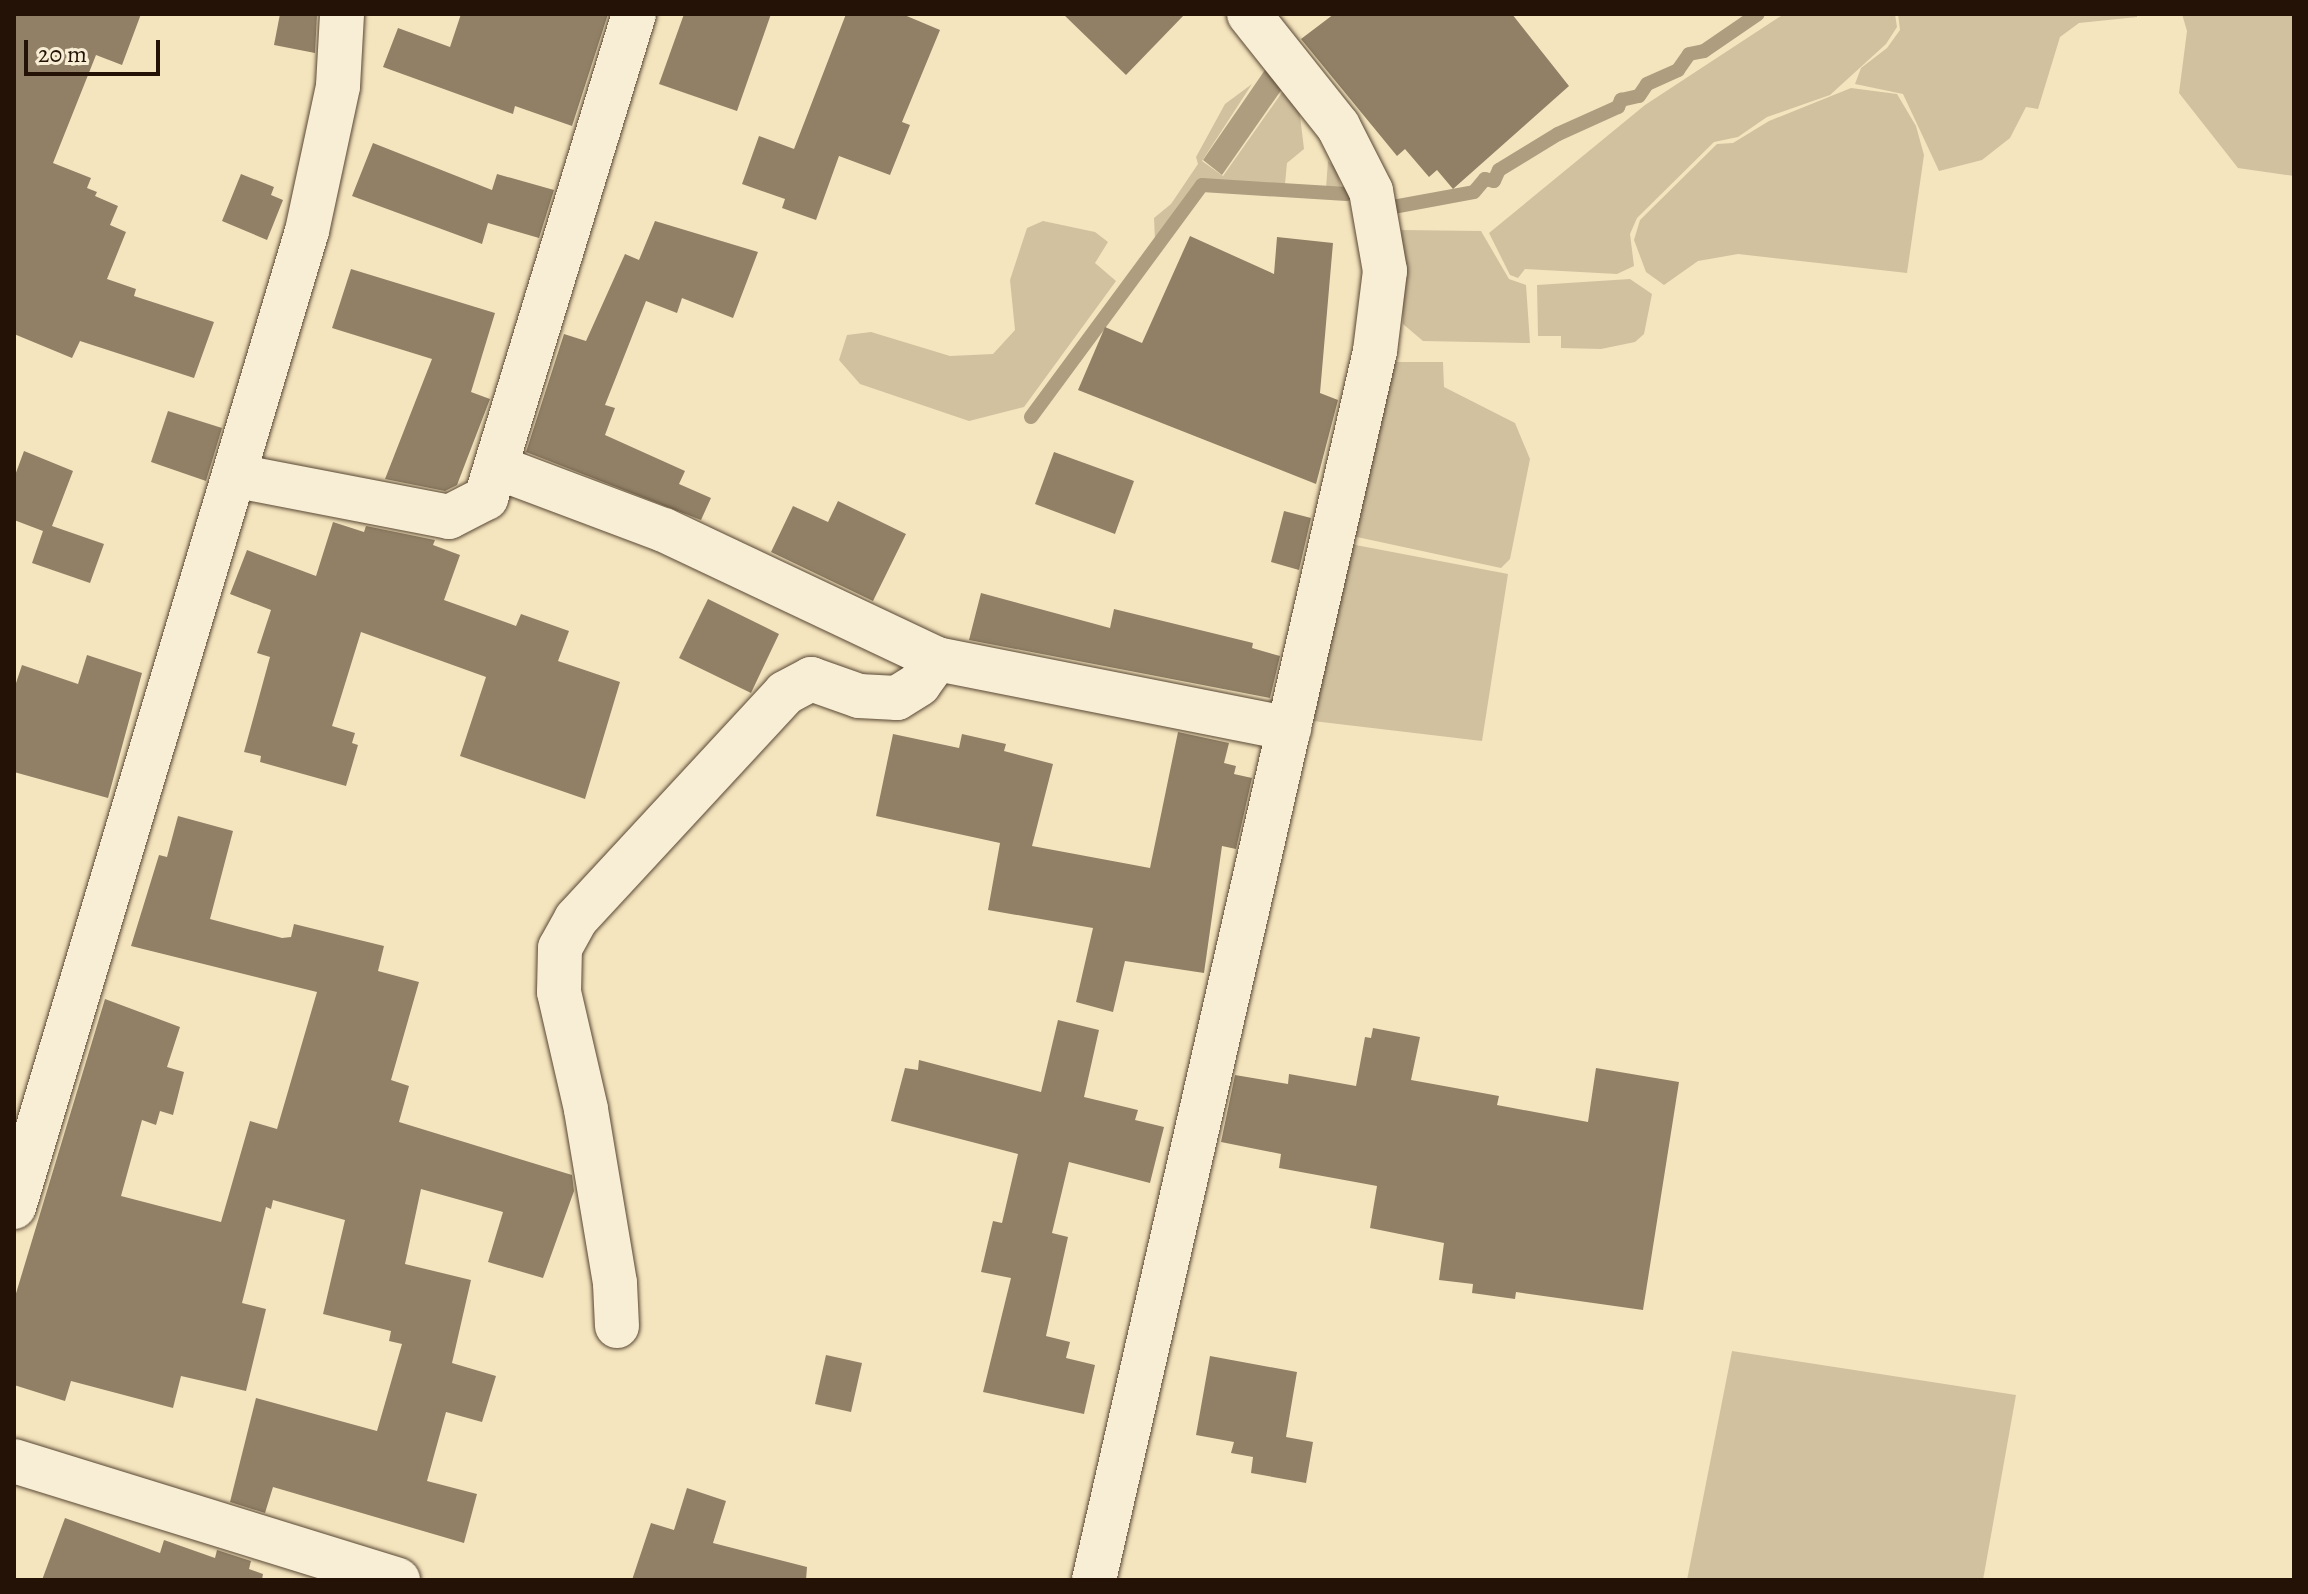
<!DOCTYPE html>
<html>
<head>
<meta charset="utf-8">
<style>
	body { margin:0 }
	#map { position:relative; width:2308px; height:1594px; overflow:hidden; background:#f5e5be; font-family:Alegreya,serif }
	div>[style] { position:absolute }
	.green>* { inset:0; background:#d1c19f }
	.water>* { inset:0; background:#ae9d7f }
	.stream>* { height:14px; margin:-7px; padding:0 7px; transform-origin:7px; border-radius:7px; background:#ae9d7f }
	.building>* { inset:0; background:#918066 }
	.roads { filter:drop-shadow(0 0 2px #584734) drop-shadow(0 0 2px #584734) }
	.minor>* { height:44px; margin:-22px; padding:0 22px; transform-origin:22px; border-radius:22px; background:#f8eed5 }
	span { translate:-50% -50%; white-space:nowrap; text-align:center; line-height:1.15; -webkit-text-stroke:6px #f8eed5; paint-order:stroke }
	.frame { position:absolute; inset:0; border:16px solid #241206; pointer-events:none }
	.scale { position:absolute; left:24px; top:40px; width:136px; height:36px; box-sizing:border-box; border:4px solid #241206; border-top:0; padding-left:10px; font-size:24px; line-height:28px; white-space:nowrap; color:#241206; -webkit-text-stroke:6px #f8eed5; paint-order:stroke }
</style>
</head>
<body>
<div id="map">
	<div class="green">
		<i style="clip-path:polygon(1784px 14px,1895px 14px,1897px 27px,1886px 44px,1830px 95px,1767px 117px,1738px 137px,1714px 142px,1637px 218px,1630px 234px,1634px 266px,1617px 274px,1525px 269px,1518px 278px,1510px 275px,1489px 233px,1645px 105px)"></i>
		<i style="clip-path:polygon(1898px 14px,2137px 14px,2137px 17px,2079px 23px,2060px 37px,2038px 109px,2026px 107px,2010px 138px,1982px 160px,1939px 171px,1903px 94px,1855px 84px,1861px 68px,1887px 48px,1900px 30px)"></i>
		<i style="clip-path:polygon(2182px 14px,2294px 14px,2294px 176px,2238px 168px,2179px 93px,2187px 31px)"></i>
		<i style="clip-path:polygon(1252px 84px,1202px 161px,1223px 176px,1283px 91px,1298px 99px,1304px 149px,1287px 163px,1285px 184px,1326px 188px,1328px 161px,1336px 168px,1342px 192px,1201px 182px,1155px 241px,1154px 218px,1171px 204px,1198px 164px,1196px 157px,1225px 104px)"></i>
		<i style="clip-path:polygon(1851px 88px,1897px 94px,1916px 126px,1924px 155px,1907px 273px,1738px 254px,1698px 261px,1664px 285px,1646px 272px,1634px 240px,1640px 220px,1717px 144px,1733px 143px,1769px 121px)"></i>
		<i style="clip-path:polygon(1043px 221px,1095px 232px,1108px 242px,1095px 263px,1116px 281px,1024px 407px,969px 421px,860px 384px,839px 360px,847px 335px,871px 332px,950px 356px,993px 354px,1015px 330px,1010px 280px,1027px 228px)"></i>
		<i style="clip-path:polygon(1401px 230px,1481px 231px,1509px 279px,1526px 285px,1530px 343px,1423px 341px,1403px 324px)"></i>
		<i style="clip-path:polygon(1630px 279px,1652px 294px,1644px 334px,1635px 342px,1601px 349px,1561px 348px,1561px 336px,1538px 336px,1537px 285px)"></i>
		<i style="clip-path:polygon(1387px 362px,1443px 362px,1444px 387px,1515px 423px,1530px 459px,1510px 559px,1501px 568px,1343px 534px)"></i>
		<i style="clip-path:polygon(1345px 543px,1508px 574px,1482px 741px,1313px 721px)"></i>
		<i style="clip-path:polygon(1732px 1351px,2016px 1395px,1983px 1580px,1687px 1580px)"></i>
	</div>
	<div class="water">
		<i style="clip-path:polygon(1267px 67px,1282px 89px,1222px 175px,1203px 160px)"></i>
	</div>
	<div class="stream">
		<i style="left:1393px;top:207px;width:82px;rotate:-10.5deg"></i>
		<i style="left:1474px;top:192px;width:17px;rotate:-50deg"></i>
		<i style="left:1485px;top:179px;width:9px;rotate:13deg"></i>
		<i style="left:1494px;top:181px;width:12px;rotate:-66deg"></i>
		<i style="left:1499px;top:170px;width:69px;rotate:-31.4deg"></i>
		<i style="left:1558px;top:134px;width:66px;rotate:-24.2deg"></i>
		<i style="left:1618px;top:107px;width:8px;rotate:-67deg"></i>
		<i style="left:1621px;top:100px;width:18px;rotate:-13deg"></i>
		<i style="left:1639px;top:96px;width:14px;rotate:-56deg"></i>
		<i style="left:1647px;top:84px;width:34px;rotate:-24deg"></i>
		<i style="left:1678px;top:70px;width:19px;rotate:-55deg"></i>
		<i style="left:1689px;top:54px;width:15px;rotate:-11deg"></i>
		<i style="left:1704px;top:51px;width:65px;rotate:-34.4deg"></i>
		<i style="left:1031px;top:417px;width:288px;rotate:-53.6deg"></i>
		<i style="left:1202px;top:185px;width:145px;rotate:3.6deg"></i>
	</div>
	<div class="building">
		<i style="clip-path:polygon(14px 14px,141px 14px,122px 65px,96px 55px,53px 163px,91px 178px,87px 188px,97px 192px,95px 196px,118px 206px,110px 225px,126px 232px,107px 279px,136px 289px,134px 296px,214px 322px,194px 378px,80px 341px,72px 358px,14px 334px)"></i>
		<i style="clip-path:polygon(280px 14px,317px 14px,315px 53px,274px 45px)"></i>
		<i style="clip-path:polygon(461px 14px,608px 14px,572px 126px,515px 106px,513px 114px,383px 67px,398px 28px,450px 47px)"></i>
		<i style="clip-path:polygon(684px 14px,771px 14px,737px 111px,659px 84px)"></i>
		<i style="clip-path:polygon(846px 14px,902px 14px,940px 30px,902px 122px,910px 125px,890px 175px,839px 156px,816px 220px,782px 208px,785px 199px,742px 184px,759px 136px,794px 149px)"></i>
		<i style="clip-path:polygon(1063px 14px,1185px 14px,1126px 75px)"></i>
		<i style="clip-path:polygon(1334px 14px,1512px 14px,1569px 86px,1453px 189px,1437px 170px,1429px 177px,1405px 149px,1397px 156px,1301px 39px)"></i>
		<i style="clip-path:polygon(373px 143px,492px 190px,497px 174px,554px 190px,539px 238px,488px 223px,482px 244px,352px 196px)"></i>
		<i style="clip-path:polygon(241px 174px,274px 187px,271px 195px,283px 200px,267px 240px,222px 221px)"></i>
		<i style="clip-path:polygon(655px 221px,758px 252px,733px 318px,682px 298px,677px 313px,646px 301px,605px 405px,615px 408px,605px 435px,685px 471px,679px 484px,711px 498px,701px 520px,526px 452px,564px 334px,586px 341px,625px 254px,639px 260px)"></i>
		<i style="clip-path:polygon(1190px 236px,1274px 274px,1277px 237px,1333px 243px,1320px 393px,1338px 400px,1316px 484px,1078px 390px,1105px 327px,1142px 343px)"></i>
		<i style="clip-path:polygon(351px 269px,495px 313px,471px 392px,490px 399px,457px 485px,445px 491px,385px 479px,432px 359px,332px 328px)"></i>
		<i style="clip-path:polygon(168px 411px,222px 428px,206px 481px,151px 462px)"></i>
		<i style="clip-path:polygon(24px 451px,73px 471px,52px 526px,104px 544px,90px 583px,32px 563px,43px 531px,14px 520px,14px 478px)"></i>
		<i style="clip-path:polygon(1054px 452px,1134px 481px,1115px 534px,1035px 504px)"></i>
		<i style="clip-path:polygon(838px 501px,906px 534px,873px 601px,771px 552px,793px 506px,828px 522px)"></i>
		<i style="clip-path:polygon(1284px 511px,1311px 518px,1299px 570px,1271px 562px)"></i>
		<i style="clip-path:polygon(333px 522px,364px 532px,366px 526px,435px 540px,433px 545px,460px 555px,444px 600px,516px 626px,521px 614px,569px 631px,558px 661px,620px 682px,585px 799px,460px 756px,486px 677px,361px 632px,332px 726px,355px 733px,352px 743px,358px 745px,346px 786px,260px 762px,261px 756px,244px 752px,270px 657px,257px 653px,271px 610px,230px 594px,247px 550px,316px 576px)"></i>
		<i style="clip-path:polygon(981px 593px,1110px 628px,1114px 609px,1253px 643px,1252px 648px,1280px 656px,1270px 698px,969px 640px)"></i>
		<i style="clip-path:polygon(708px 599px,779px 634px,751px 693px,679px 658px)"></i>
		<i style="clip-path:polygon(87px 655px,142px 673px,108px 798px,14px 772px,14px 689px,22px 665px,78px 684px)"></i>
		<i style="clip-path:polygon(1178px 732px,1229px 743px,1224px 763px,1236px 766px,1234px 774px,1252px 778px,1236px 849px,1222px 846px,1204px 973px,1125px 961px,1113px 1012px,1076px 1002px,1093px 928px,988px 910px,1000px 843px,876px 816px,893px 734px,959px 748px,962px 734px,1006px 744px,1004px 751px,1053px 764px,1032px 846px,1150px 868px)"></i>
		<i style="clip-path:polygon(178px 816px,233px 831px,210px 919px,282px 938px,291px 937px,294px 924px,384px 946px,378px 971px,419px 982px,391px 1080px,409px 1086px,399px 1122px,572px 1175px,574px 1191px,543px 1278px,488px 1262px,503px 1212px,421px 1189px,405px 1264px,471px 1280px,452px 1363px,496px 1376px,482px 1422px,446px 1412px,427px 1481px,477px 1494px,464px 1543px,273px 1487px,265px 1513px,230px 1502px,256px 1398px,377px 1431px,402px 1344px,389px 1341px,391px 1331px,323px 1314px,345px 1220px,273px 1200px,271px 1209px,266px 1207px,242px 1303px,266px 1309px,246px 1391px,181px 1376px,173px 1408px,71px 1381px,65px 1401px,14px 1385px,14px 1300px,105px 999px,180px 1027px,167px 1067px,184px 1072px,173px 1115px,160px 1111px,156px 1125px,142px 1120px,121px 1196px,221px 1222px,250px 1121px,277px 1129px,317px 992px,131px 946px,159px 855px,167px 857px)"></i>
		<i style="clip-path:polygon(1058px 1020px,1099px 1030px,1084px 1097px,1138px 1110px,1135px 1120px,1164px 1127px,1150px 1183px,1069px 1162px,1052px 1233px,1068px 1237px,1046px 1336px,1070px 1342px,1066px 1358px,1095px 1365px,1084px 1414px,983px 1392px,1011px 1278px,981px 1272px,993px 1221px,1002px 1223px,1018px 1154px,891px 1121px,905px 1068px,918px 1070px,919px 1060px,1041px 1092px)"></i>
		<i style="clip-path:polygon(1373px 1028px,1420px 1037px,1411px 1080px,1499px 1096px,1497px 1105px,1588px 1122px,1596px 1068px,1679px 1082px,1643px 1310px,1516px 1292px,1515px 1299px,1472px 1293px,1473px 1284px,1439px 1280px,1444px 1243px,1370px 1228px,1377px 1186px,1279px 1168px,1281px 1154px,1221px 1142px,1235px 1075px,1288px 1084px,1289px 1074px,1356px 1086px,1365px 1037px,1371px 1038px)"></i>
		<i style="clip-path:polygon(826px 1355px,862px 1363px,851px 1412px,815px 1404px)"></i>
		<i style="clip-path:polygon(1210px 1356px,1297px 1372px,1286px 1437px,1313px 1442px,1306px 1483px,1251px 1473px,1253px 1457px,1231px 1453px,1234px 1442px,1196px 1435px)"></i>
		<i style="clip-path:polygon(687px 1488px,726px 1501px,713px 1543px,807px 1567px,806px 1580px,632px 1580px,651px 1523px,674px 1530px)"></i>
		<i style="clip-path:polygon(65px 1518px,160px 1553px,164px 1540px,215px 1558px,217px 1550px,251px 1561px,249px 1569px,263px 1574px,262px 1580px,42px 1580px)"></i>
	</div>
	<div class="roads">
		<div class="minor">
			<i style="left:496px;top:467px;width:179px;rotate:20.6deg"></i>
			<i style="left:664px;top:530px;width:302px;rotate:25.3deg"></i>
			<i style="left:237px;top:476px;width:216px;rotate:10.9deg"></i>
			<i style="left:449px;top:517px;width:42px;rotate:-27.2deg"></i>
			<i style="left:486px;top:498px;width:506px;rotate:-73deg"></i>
			<i style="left:14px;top:1207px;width:1019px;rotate:-73.29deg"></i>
			<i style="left:307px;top:231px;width:148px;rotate:-77.9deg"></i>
			<i style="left:338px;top:86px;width:72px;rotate:-86.8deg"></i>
			<i style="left:617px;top:1326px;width:43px;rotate:-92.7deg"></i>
			<i style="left:615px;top:1283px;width:176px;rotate:-99.5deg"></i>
			<i style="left:586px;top:1109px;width:120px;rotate:-103deg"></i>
			<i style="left:559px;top:992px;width:44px;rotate:-88.7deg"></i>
			<i style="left:560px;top:948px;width:33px;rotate:-61deg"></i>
			<i style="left:576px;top:919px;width:308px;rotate:-47.2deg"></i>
			<i style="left:785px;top:693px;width:30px;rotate:-28deg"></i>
			<i style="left:811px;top:679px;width:51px;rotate:19.5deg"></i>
			<i style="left:859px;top:696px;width:38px;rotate:3deg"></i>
			<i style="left:897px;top:698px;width:26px;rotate:-32deg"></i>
			<i style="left:919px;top:684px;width:31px;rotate:-54deg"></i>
			<i style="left:937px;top:659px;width:359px;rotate:11.2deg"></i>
			<i style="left:14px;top:1461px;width:402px;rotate:17.2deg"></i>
			<i style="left:1094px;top:1580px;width:1261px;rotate:-77.12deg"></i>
			<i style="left:1375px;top:351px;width:81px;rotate:-82.9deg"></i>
			<i style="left:1385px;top:271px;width:81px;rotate:-99.9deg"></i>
			<i style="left:1371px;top:191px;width:73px;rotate:-116.9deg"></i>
			<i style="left:1338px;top:126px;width:143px;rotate:-128.5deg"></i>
		</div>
	</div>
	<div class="frame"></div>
	<div class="scale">20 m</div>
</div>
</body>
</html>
